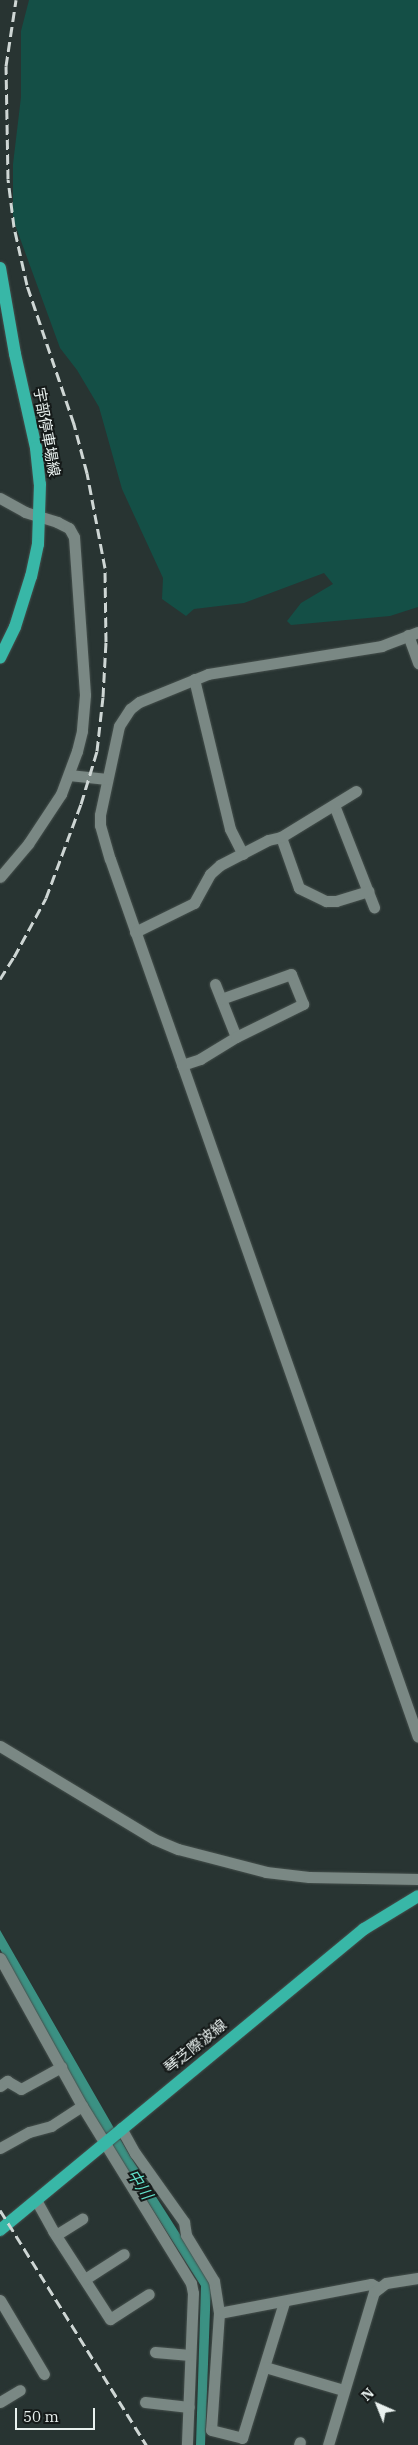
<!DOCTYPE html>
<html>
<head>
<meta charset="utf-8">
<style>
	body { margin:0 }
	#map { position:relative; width:418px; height:2445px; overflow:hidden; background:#283432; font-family:"IBM Plex Serif","Noto Sans JP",serif }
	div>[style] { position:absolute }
	.green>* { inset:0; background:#144f46 }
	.water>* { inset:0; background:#3b9183 }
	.roads { filter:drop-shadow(0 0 1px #454f4c) drop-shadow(0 0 1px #454f4c) }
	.minor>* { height:11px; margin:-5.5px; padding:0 5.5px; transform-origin:5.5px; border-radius:5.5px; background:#7a8884 }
	.major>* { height:12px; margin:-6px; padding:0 6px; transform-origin:6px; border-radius:6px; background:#38b7a7 }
	.rail>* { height:3px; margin-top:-1.5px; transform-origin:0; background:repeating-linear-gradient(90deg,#ced6d4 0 10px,transparent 0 15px) }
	span { translate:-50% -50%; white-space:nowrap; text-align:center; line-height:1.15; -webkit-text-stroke:4px #151a19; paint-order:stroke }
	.street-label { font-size:15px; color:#e9f1ef }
	.water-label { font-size:16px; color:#62e0ca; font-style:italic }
	.north { position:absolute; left:353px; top:2380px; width:50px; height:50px; -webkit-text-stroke:4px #151a19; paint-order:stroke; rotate:316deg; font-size:14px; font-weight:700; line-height:20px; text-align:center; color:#e9f1ef }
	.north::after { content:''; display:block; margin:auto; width:18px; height:22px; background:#e9f1ef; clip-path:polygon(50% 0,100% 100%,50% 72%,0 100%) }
	.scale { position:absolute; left:15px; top:2408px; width:80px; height:22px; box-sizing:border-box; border:2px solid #e9f1ef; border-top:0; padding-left:6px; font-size:15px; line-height:18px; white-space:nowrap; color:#e9f1ef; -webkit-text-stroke:4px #151a19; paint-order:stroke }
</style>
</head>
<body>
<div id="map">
	<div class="green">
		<i style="clip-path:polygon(29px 0,418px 0,418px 607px,390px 616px,291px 625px,287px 621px,301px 603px,333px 584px,324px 573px,244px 603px,194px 609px,186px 616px,162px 599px,163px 578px,122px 489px,99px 407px,77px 370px,60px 348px,13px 219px,13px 164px,21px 97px,21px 31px)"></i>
	</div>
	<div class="water">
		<i style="clip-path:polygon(0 1930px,130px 2156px,211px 2283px,205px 2445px,196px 2445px,201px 2286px,99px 2125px,0 1949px)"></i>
	</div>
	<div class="roads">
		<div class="minor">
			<i style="left:0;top:498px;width:29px;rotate:29deg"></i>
			<i style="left:25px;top:512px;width:34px;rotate:17deg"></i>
			<i style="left:57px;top:522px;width:13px;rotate:27deg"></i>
			<i style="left:69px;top:528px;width:10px;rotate:61deg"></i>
			<i style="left:74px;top:537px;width:158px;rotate:86deg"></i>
			<i style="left:85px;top:695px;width:36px;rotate:95deg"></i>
			<i style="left:82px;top:731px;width:21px;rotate:104deg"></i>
			<i style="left:77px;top:751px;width:46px;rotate:110.4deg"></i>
			<i style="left:61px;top:794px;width:60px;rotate:123.4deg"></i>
			<i style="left:28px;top:844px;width:43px;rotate:130.3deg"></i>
			<i style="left:418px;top:632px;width:39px;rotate:159deg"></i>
			<i style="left:382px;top:646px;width:176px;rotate:170.9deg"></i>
			<i style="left:208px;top:674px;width:74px;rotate:157.9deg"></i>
			<i style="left:139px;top:702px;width:11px;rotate:142deg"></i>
			<i style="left:130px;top:709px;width:20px;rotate:123deg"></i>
			<i style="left:119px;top:726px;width:91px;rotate:102.1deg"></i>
			<i style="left:100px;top:815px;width:10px;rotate:90deg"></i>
			<i style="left:100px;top:825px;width:35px;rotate:74deg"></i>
			<i style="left:110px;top:859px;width:930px;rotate:70.67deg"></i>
			<i style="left:408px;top:635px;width:30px;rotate:70deg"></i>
			<i style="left:194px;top:679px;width:154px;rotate:76.5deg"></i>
			<i style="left:230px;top:829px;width:28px;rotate:63deg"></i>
			<i style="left:69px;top:775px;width:38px;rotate:6deg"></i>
			<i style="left:334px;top:805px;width:110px;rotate:68.6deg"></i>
			<i style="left:281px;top:837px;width:54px;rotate:70.6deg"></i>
			<i style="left:299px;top:888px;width:30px;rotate:26deg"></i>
			<i style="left:326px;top:901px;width:10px"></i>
			<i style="left:336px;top:901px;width:34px;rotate:-17deg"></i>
			<i style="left:135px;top:932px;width:66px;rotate:-26.2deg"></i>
			<i style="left:194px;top:903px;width:33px;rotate:-61deg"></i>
			<i style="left:210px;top:874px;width:13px;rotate:-42deg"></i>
			<i style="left:220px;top:865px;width:54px;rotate:-27.5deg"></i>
			<i style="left:268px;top:840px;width:13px;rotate:-13deg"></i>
			<i style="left:281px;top:837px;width:88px;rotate:-31.5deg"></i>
			<i style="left:215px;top:984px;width:57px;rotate:68.4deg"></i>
			<i style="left:182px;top:1065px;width:19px;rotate:-18deg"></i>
			<i style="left:200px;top:1059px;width:42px;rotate:-31.4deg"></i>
			<i style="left:236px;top:1037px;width:75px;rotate:-26.2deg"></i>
			<i style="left:303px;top:1004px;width:32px;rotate:-112deg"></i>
			<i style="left:291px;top:974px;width:74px;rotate:160.3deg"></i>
			<i style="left:0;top:1746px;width:180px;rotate:31.1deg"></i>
			<i style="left:154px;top:1839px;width:26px;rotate:23deg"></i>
			<i style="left:178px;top:1849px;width:91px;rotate:14.6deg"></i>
			<i style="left:266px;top:1872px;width:43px;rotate:6.6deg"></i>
			<i style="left:309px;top:1877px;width:109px;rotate:1.1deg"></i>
			<i style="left:0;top:1958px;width:169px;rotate:61deg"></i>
			<i style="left:82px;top:2106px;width:208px;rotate:58.4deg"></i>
			<i style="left:191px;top:2283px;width:10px;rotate:79deg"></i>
			<i style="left:193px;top:2293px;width:152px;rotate:92.3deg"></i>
			<i style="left:0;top:2086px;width:9px;rotate:-36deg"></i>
			<i style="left:7px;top:2081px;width:16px;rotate:30deg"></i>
			<i style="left:21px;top:2089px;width:46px;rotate:-28.8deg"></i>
			<i style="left:121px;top:2128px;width:29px;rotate:61deg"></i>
			<i style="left:135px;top:2153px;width:85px;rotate:54.6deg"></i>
			<i style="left:184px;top:2222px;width:13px;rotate:81deg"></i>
			<i style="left:186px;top:2235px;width:54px;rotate:58.7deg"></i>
			<i style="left:214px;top:2281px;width:32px;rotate:81deg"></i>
			<i style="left:219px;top:2313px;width:117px;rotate:93.9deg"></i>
			<i style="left:211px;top:2430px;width:32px;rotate:14deg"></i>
			<i style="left:242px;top:2438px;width:142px;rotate:-72.8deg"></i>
			<i style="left:0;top:2148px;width:33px;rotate:-29deg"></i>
			<i style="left:29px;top:2132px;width:23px;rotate:-15deg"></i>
			<i style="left:51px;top:2126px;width:37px;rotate:-33deg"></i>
			<i style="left:36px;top:2200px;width:35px;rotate:61deg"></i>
			<i style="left:53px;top:2231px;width:105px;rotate:57.1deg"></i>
			<i style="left:110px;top:2319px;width:46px;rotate:-32.7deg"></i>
			<i style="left:56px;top:2235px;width:31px;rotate:-32deg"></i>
			<i style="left:85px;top:2279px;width:46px;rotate:-32.7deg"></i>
			<i style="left:0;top:2300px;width:86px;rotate:59.3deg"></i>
			<i style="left:219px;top:2313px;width:155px;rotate:-10.8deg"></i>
			<i style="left:371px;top:2284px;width:9px;rotate:27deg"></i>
			<i style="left:155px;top:2352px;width:35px;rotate:5deg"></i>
			<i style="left:265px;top:2367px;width:81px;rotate:16.4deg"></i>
			<i style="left:0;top:2402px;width:23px;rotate:-31deg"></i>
			<i style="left:145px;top:2402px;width:44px;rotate:6.5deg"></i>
			<i style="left:299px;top:2445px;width:3px;rotate:-72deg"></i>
			<i style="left:328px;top:2445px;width:160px;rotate:-73.3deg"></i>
			<i style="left:374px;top:2292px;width:15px;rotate:-37deg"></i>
			<i style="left:386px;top:2283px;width:32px;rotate:-9deg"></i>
		</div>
		<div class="major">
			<i style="left:0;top:268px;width:87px;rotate:80.1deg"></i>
			<i style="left:15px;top:354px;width:96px;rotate:77.4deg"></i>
			<i style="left:36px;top:448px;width:36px;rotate:84deg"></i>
			<i style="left:40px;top:484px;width:60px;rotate:91.9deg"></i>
			<i style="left:38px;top:544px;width:33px;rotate:102deg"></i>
			<i style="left:31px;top:576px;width:53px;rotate:107.4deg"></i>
			<i style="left:15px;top:627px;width:34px;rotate:116deg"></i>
			<i style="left:0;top:2230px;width:472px;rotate:-39.6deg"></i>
			<i style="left:364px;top:1929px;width:63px;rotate:-31.4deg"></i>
		</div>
	</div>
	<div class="rail">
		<i style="left:0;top:979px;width:26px;rotate:-58deg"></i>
		<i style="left:14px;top:957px;width:67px;rotate:-61.5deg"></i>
		<i style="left:46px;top:898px;width:100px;rotate:-69.6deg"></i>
		<i style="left:81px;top:804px;width:55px;rotate:-73.2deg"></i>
		<i style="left:97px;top:751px;width:54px;rotate:-83.7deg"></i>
		<i style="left:103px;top:697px;width:55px;rotate:-86.9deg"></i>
		<i style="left:106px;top:642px;width:74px;rotate:-90.8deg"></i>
		<i style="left:105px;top:568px;width:97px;rotate:-100.7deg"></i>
		<i style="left:87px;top:473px;width:51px;rotate:-104.9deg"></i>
		<i style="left:74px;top:424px;width:147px;rotate:-108.7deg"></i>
		<i style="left:27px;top:285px;width:59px;rotate:-102.6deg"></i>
		<i style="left:14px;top:227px;width:48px;rotate:-97.1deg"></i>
		<i style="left:8px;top:179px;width:113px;rotate:-91deg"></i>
		<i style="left:6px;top:66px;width:67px;rotate:-81.4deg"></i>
		<i style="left:0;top:2210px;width:277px;rotate:58.1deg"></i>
	</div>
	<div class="street-label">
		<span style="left:47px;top:432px;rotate:80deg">宇部停車場線</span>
		<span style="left:195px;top:2046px;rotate:-39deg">琴芝際波線</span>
	</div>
	<div class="water-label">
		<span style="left:140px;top:2184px;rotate:57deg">中川</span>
	</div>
	<div class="north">N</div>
	<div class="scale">50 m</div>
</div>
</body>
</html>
